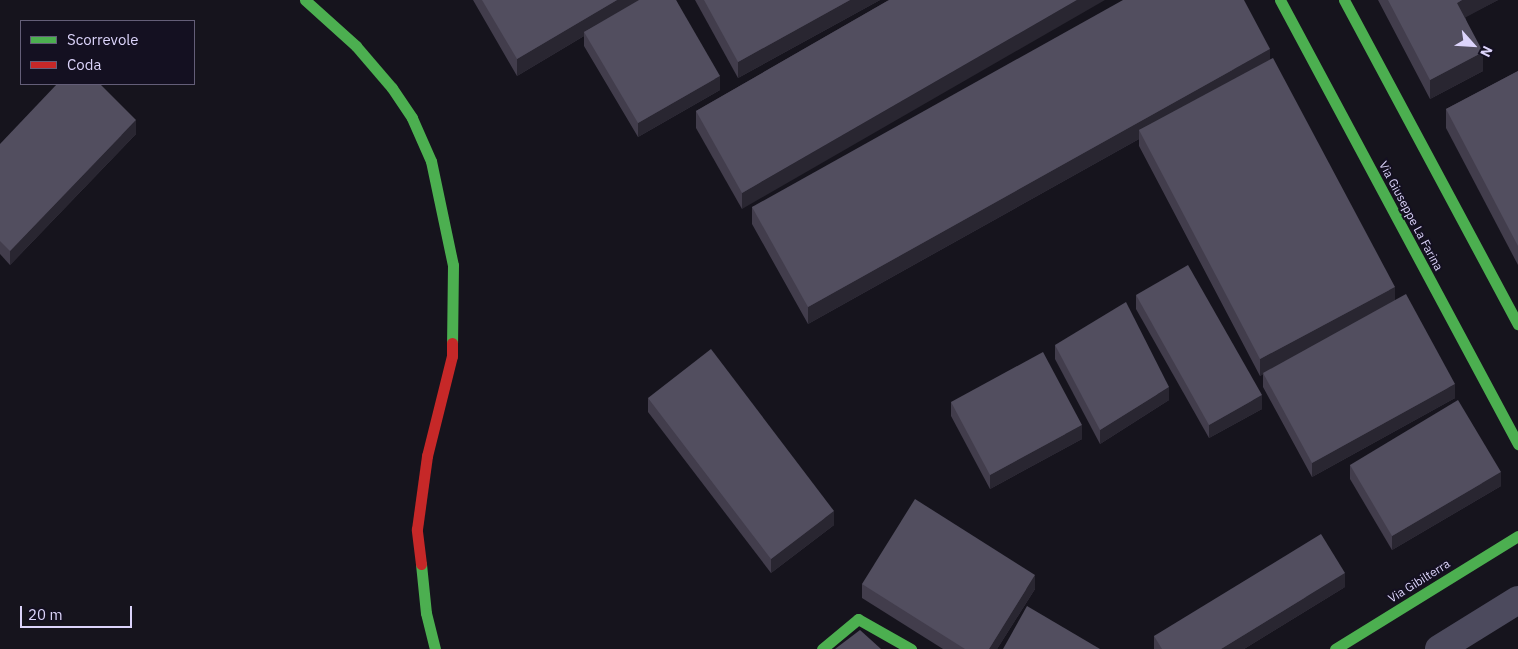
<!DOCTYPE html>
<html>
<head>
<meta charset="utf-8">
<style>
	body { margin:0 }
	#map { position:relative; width:1518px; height:649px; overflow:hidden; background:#16141d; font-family:"IBM Plex Sans",sans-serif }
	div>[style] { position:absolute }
	.street>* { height:28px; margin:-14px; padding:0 14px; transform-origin:14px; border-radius:14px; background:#4c4a5d }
	.fast>* { height:11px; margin:-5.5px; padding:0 5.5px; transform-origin:5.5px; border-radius:5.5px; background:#4caf50 }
	.jam>* { height:11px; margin:-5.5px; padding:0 5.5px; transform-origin:5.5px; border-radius:5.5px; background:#c62828 }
	.wall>* { inset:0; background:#423d4c }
	.shaded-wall>* { inset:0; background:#292631 }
	.building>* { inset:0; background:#524e5f }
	span { translate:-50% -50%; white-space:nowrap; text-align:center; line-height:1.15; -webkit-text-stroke:4px #141021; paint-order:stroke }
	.street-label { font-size:12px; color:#dcd4fb }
	.legend { position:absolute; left:20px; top:20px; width:175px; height:65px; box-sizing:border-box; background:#141021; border:1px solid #645e78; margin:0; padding:6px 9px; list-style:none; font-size:15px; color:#dcd4fb }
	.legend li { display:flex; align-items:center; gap:10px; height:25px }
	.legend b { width:25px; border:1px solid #645e78 }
	.north { position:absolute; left:1448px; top:20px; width:50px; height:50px; -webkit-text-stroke:4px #141021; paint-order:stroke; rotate:116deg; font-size:14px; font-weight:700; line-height:20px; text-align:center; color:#dcd4fb }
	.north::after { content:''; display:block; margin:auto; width:18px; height:22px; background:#dcd4fb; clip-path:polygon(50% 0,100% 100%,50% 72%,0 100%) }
	.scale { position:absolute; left:20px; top:606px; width:112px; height:22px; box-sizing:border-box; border:2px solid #dcd4fb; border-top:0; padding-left:6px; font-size:15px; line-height:18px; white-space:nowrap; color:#dcd4fb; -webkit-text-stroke:4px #141021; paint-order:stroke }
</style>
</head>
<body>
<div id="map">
	<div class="street">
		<i style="left:1439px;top:649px;width:93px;rotate:-31.8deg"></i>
	</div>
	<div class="fast">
		<i style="left:305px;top:0;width:69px;rotate:42deg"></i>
		<i style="left:356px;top:46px;width:55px;rotate:49.4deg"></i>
		<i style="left:392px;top:88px;width:36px;rotate:56deg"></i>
		<i style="left:412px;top:118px;width:47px;rotate:66.2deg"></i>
		<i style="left:431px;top:161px;width:106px;rotate:78.1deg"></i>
		<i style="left:453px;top:265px;width:78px;rotate:90.7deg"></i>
		<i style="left:1280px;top:0;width:504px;rotate:61.81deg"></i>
		<i style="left:1344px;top:0;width:368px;rotate:61.8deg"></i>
		<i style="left:421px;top:564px;width:49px;rotate:84.2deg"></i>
		<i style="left:426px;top:613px;width:37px;rotate:76deg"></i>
		<i style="left:822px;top:649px;width:47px;rotate:-39.8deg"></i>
		<i style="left:858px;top:619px;width:61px;rotate:29.5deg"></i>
		<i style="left:1335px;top:649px;width:215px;rotate:-31.7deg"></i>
	</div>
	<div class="jam">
		<i style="left:421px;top:564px;width:35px;rotate:-97deg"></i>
		<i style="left:417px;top:529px;width:74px;rotate:-82.2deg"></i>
		<i style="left:427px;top:456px;width:103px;rotate:-76deg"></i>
		<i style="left:452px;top:356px;width:13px;rotate:-90deg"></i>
	</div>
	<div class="wall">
		<i style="clip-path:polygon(473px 0,676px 0,720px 90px,638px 137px,584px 46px,584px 36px,517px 76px)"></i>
		<i style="clip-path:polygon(695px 0,880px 0,738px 78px)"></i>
		<i style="clip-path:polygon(889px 0,742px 209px,696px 128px,696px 111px)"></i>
		<i style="clip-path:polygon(1378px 0,1498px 0,1465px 17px,1483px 71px,1430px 99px)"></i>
		<i style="clip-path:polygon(1270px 59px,1395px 301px,1455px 398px,1312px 477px,1263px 387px,1263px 374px,1260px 376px,1139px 146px,1139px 139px,808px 324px,752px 224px,752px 207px)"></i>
		<i style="clip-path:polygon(1518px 71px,1518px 265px,1446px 128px,1446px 109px)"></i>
		<i style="clip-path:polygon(136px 134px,10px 265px,0 254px,0 144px)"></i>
		<i style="clip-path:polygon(1136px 295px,1262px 409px,1209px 438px,1136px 309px)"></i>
		<i style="clip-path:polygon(1055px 345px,1169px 400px,1100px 444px,1055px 359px)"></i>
		<i style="clip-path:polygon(648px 398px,834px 525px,771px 573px,648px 412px)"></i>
		<i style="clip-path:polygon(951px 402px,1082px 439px,990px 489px,951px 416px)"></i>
		<i style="clip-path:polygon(1350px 465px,1501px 486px,1392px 550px,1350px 479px)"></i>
		<i style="clip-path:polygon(862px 584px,1035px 589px,997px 649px,943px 649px,862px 598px)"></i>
		<i style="clip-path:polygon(1345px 587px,1244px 649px,1154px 649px,1154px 636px)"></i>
	</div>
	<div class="shaded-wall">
		<i style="clip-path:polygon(617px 0,644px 0,584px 32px,584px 36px,517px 76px,517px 59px)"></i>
		<i style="clip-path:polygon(850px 0,880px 0,738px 78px,738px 62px)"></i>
		<i style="clip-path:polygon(1077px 0,1105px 0,742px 209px,742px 193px)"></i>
		<i style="clip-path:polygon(1462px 0,1498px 0,1457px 22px,1457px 3px)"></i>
		<i style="clip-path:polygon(1270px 49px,1270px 66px,1139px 130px,1139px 139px,808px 324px,808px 307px)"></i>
		<i style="clip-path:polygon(1483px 52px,1483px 71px,1430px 99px,1430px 80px)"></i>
		<i style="clip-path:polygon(720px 76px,720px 90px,638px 137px,638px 123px)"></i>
		<i style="clip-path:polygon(136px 120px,136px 134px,10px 265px,10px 251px)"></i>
		<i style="clip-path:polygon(1395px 287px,1395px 304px,1260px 376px,1260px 359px)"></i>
		<i style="clip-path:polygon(1455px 384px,1455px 398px,1312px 477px,1312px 463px)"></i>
		<i style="clip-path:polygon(1169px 387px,1169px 400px,1100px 444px,1100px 430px)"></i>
		<i style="clip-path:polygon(1262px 395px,1262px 409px,1209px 438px,1209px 425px)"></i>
		<i style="clip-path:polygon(1082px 425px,1082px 439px,990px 489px,990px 475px)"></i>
		<i style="clip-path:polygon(1501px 472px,1501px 486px,1392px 550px,1392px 536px)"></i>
		<i style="clip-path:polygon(834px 511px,834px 525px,771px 573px,771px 559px)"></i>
		<i style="clip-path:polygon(1345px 573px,1345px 587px,1244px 649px,1221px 649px)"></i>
		<i style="clip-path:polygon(1035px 575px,1035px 589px,997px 649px,989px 649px)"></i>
	</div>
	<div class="building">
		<i style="clip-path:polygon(482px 0,617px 0,517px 59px)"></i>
		<i style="clip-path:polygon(639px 0,676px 0,720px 76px,638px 123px,584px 32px)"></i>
		<i style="clip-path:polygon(704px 0,850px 0,738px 62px)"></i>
		<i style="clip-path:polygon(889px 0,1077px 0,742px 193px,696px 111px)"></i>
		<i style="clip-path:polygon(1123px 0,1244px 0,1270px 49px,808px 307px,752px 207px)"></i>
		<i style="clip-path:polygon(1388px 0,1462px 0,1457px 3px,1483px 52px,1430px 80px)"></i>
		<i style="clip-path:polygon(1273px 58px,1395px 287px,1260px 359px,1139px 130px)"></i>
		<i style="clip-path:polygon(1518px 71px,1518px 246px,1446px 109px)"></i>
		<i style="clip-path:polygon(57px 84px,100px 84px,136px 120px,10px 251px,0 241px,0 144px)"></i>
		<i style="clip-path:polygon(1188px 265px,1262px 395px,1209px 425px,1136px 295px)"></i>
		<i style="clip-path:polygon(1406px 294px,1455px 384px,1312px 463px,1263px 373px)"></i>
		<i style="clip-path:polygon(1126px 302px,1169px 387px,1100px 430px,1055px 345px)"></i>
		<i style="clip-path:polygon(711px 349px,834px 511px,771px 559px,648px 398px)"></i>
		<i style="clip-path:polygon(1043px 352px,1082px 425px,990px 475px,951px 402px)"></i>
		<i style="clip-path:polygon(1458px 400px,1501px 472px,1392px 536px,1350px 465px)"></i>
		<i style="clip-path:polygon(915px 499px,1035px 575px,989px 649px,965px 649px,862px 584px)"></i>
		<i style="clip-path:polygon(1321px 534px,1345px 573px,1221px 649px,1162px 649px,1154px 636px)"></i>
		<i style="clip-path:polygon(1027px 606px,1100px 649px,1003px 649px)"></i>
		<i style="clip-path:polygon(860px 630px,881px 649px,835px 649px)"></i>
	</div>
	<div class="street-label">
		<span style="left:1411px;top:216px;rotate:62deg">Via Giuseppe La Farina</span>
		<span style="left:1419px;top:581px;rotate:-32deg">Via Gibilterra</span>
	</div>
	<ul class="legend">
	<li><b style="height:6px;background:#4caf50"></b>Scorrevole</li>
	<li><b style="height:6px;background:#c62828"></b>Coda</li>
	</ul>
	<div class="north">N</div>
	<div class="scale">20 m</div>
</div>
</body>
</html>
